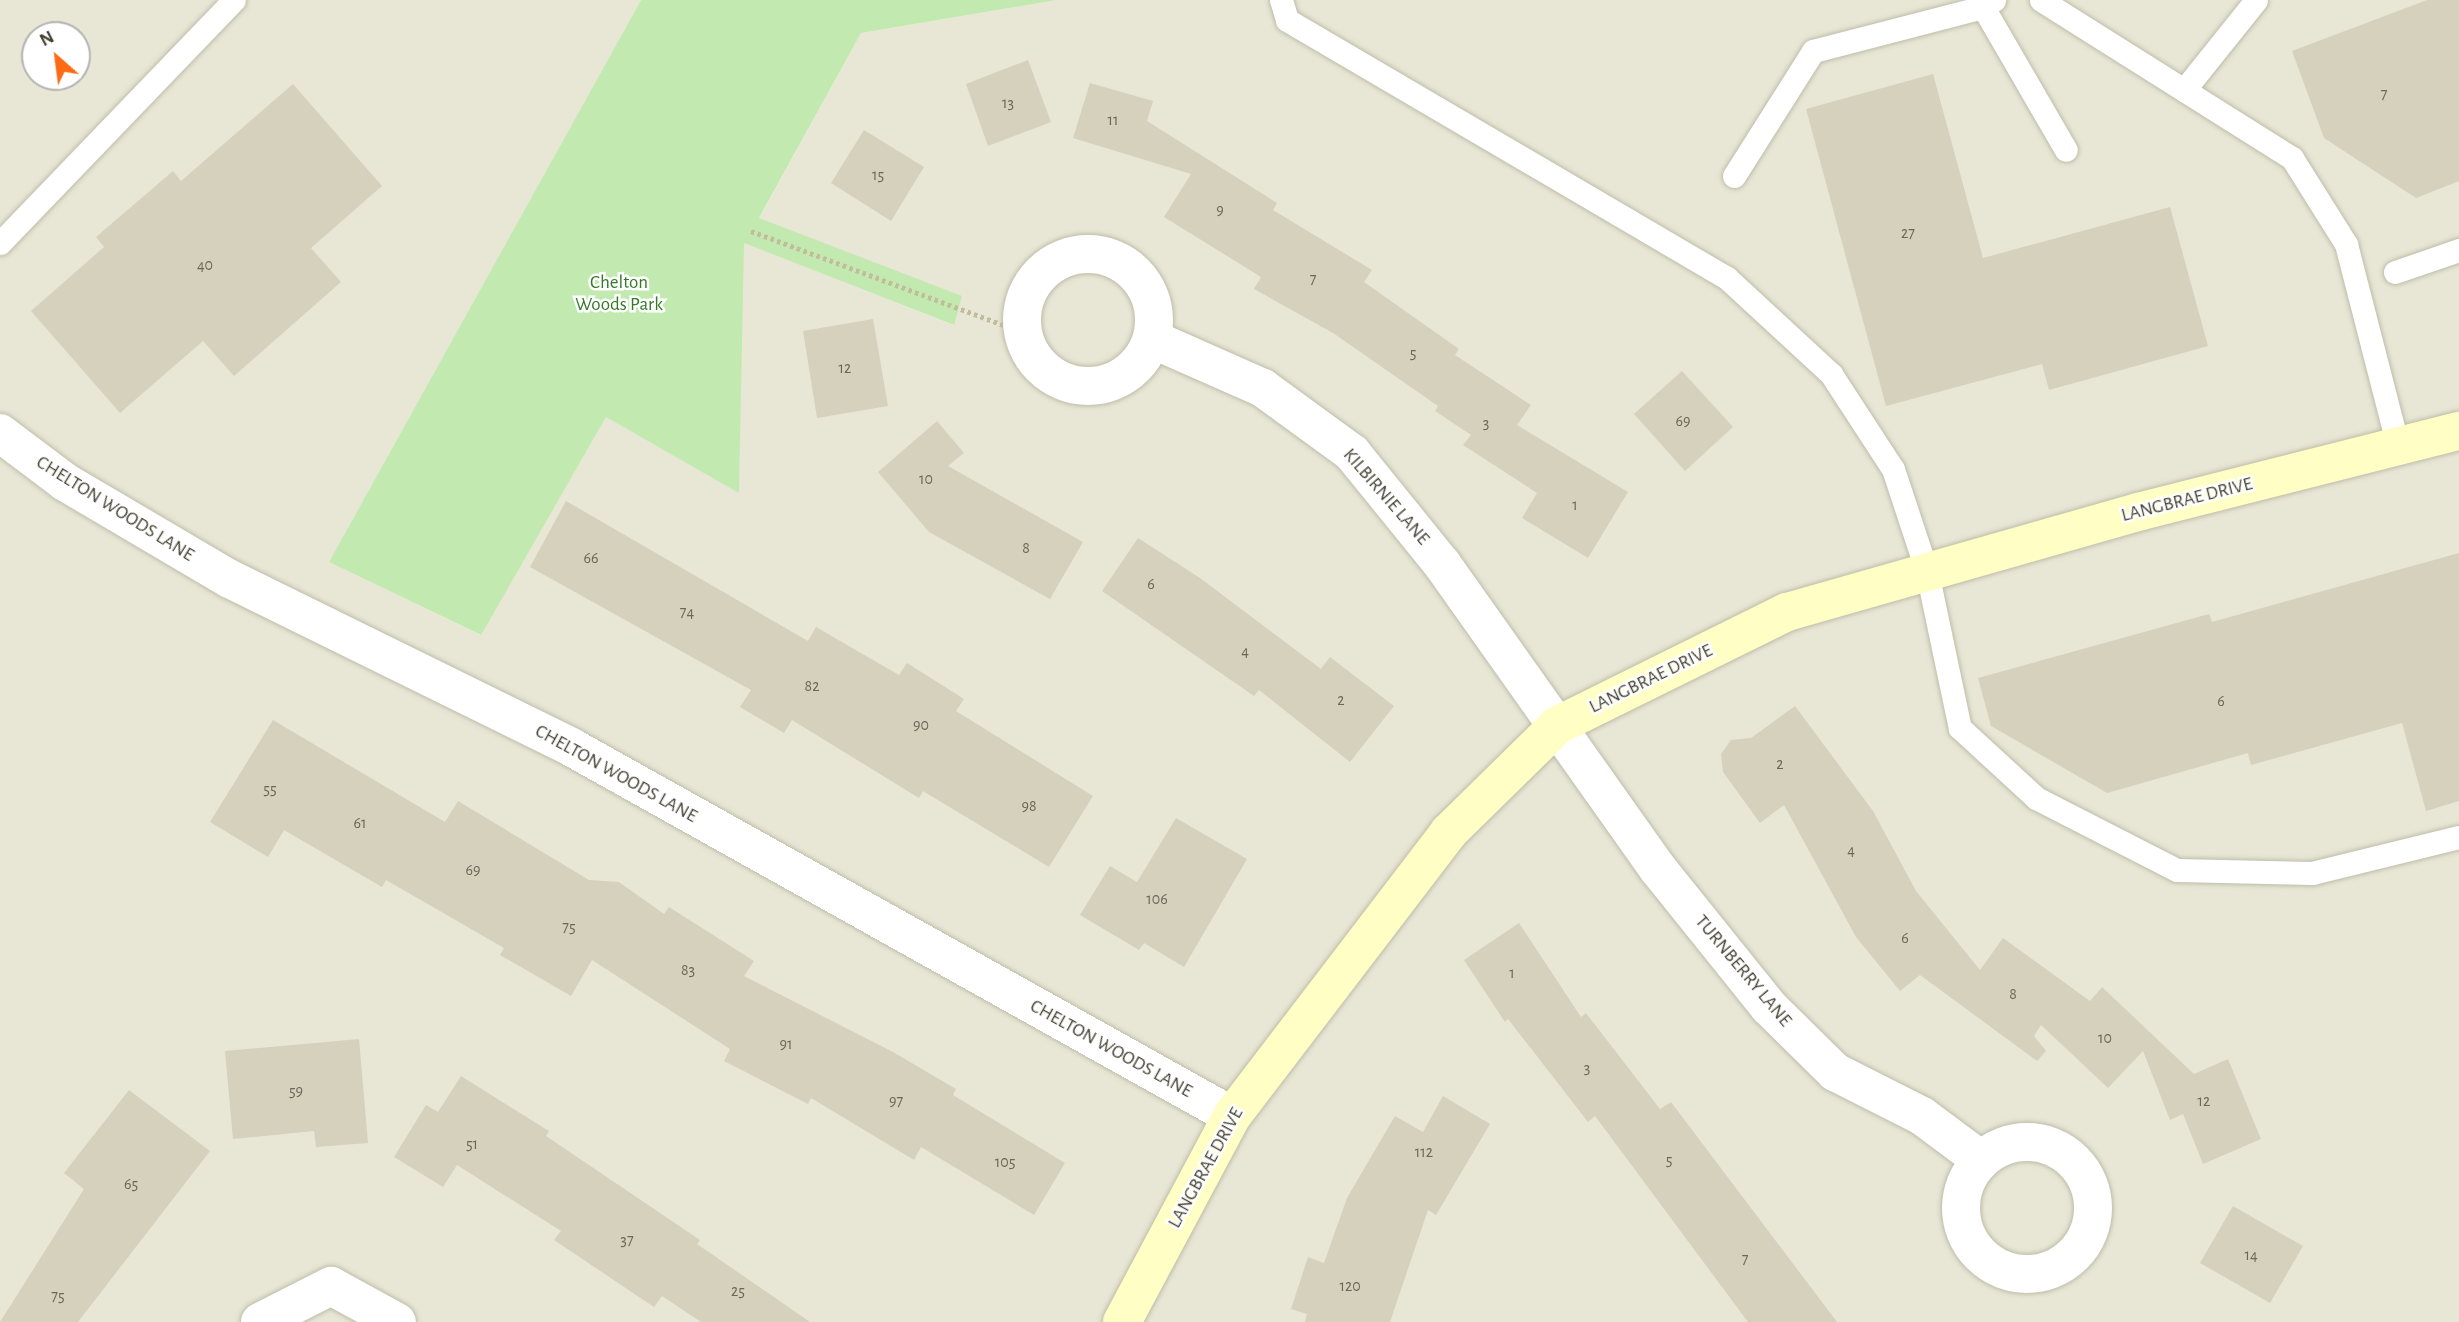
<!DOCTYPE html>
<html>
<head>
<meta charset="utf-8">
<style>
	body { margin:0 }
	#map { position:relative; width:2459px; height:1322px; overflow:hidden; background:#f4f3e7; font-family:"Alegreya Sans",sans-serif }
	div>[style] { position:absolute }
	.residential>* { inset:0; background:#e8e6d5 }
	.green>* { inset:0; background:#c2e9af }
	.building>* { inset:0; background:#d6d1bc }
	.path>* { height:4.5px; margin-top:-2.25px; transform-origin:0; background:repeating-linear-gradient(90deg,#c1bc9a 0 3.5px,transparent 0 7px) }
	.roads { filter:drop-shadow(0 0 2px #bfbda9) drop-shadow(0 0 2px #bfbda9) }
	.lane>* { height:23px; margin:-11.5px; padding:0 11.5px; transform-origin:11.5px; border-radius:11.5px; background:#fff }
	.street>* { height:38px; margin:-19px; padding:0 19px; transform-origin:19px; border-radius:19px; background:#fff }
	.street>.ring { margin:-19px; padding:0; box-sizing:content-box; background:none; border:38px solid #fff; border-radius:50% }
	.secondary>* { height:38px; margin:-19px; padding:0 19px; transform-origin:19px; border-radius:19px; background:#fffec5 }
	span { translate:-50% -50%; white-space:nowrap; text-align:center; line-height:1.15; -webkit-text-stroke:5px #fff; paint-order:stroke }
	.number-label { font-size:16px; color:#6b6758 }
	.number-label span { -webkit-text-stroke-width:0 }
	.park-label { font-size:19px; color:#347a27 }
	.street-label { font-size:19px; color:#474436 }
	.north { position:absolute; left:21px; top:21px; width:70px; height:70px; box-sizing:border-box; background:#fff; border:2px solid #b5b4af; border-radius:50%; rotate:332deg; font-size:19px; font-weight:700; line-height:28px; text-align:center; color:#474436 }
	.north::after { content:''; display:block; margin:auto; width:24px; height:32px; background:#fe6b14; clip-path:polygon(50% 0,100% 100%,50% 72%,0 100%) }
</style>
</head>
<body>
<div id="map">
	<div class="residential">
		<i style="clip-path:polygon(evenodd,0 0,641px 0,329px 562px,480px 635px,606px 417px,739px 492px,743px 242px,953px 325px,961px 296px,759px 219px,861px 33px,1057px 0,2459px 0,2459px 1322px,0 1322px,0 0,35px 35px,77px 35px,77px 77px,35px 77px,35px 35px)"></i>
	</div>
	<div class="green">
		<i style="clip-path:polygon(641px 0,1057px 0,861px 33px,759px 218px,962px 296px,954px 325px,744px 243px,739px 493px,606px 417px,481px 635px,329px 562px)"></i>
	</div>
	<div class="building">
		<i style="clip-path:polygon(2427px 0,2459px 0,2459px 181px,2416px 198px,2324px 138px,2292px 51px)"></i>
		<i style="clip-path:polygon(1028px 60px,1051px 122px,988px 146px,966px 84px)"></i>
		<i style="clip-path:polygon(1933px 74px,1983px 258px,2170px 207px,2208px 346px,2049px 390px,2042px 364px,1886px 406px,1806px 109px)"></i>
		<i style="clip-path:polygon(1090px 83px,1153px 101px,1147px 121px,1277px 203px,1273px 210px,1372px 270px,1364px 282px,1459px 349px,1455px 355px,1531px 405px,1517px 425px,1628px 492px,1588px 558px,1522px 518px,1537px 493px,1463px 445px,1471px 435px,1435px 411px,1438px 406px,1333px 333px,1254px 289px,1261px 277px,1164px 217px,1191px 174px,1073px 138px)"></i>
		<i style="clip-path:polygon(293px 84px,382px 186px,311px 248px,341px 282px,234px 376px,203px 341px,120px 413px,31px 311px,104px 247px,96px 237px,173px 171px,181px 181px)"></i>
		<i style="clip-path:polygon(864px 130px,924px 167px,891px 221px,831px 183px)"></i>
		<i style="clip-path:polygon(873px 319px,888px 406px,817px 418px,803px 331px)"></i>
		<i style="clip-path:polygon(1682px 371px,1733px 427px,1685px 471px,1634px 414px)"></i>
		<i style="clip-path:polygon(937px 421px,964px 453px,948px 466px,1083px 542px,1050px 599px,929px 532px,878px 472px)"></i>
		<i style="clip-path:polygon(566px 501px,808px 641px,816px 627px,899px 675px,907px 663px,964px 699px,956px 711px,1093px 796px,1049px 867px,923px 791px,919px 798px,792px 720px,784px 733px,740px 707px,751px 690px,530px 567px)"></i>
		<i style="clip-path:polygon(1138px 538px,1200px 578px,1321px 669px,1330px 657px,1394px 706px,1350px 762px,1259px 690px,1254px 696px,1102px 591px)"></i>
		<i style="clip-path:polygon(2459px 553px,2459px 801px,2426px 811px,2402px 723px,2251px 765px,2248px 753px,2107px 793px,1991px 726px,1978px 678px,2209px 614px,2212px 622px)"></i>
		<i style="clip-path:polygon(1795px 706px,1873px 811px,1916px 891px,1980px 970px,2003px 938px,2090px 1001px,2102px 987px,2194px 1074px,2228px 1059px,2261px 1139px,2203px 1164px,2183px 1114px,2170px 1120px,2143px 1051px,2108px 1088px,2041px 1025px,2034px 1036px,2046px 1051px,2037px 1061px,1920px 975px,1900px 991px,1856px 937px,1784px 805px,1760px 823px,1723px 772px,1721px 754px,1731px 740px,1751px 738px)"></i>
		<i style="clip-path:polygon(273px 720px,445px 822px,458px 801px,589px 880px,619px 882px,664px 914px,669px 907px,754px 961px,744px 976px,893px 1052px,956px 1089px,953px 1095px,1065px 1163px,1034px 1215px,921px 1147px,914px 1160px,811px 1098px,808px 1104px,724px 1061px,730px 1049px,592px 960px,571px 996px,500px 955px,504px 948px,386px 880px,382px 887px,284px 830px,268px 857px,210px 822px)"></i>
		<i style="clip-path:polygon(1176px 818px,1247px 859px,1184px 967px,1144px 943px,1139px 950px,1080px 915px,1110px 866px,1137px 882px)"></i>
		<i style="clip-path:polygon(1519px 923px,1581px 1017px,1586px 1013px,1660px 1109px,1671px 1102px,1837px 1322px,1748px 1322px,1595px 1116px,1588px 1122px,1508px 1019px,1505px 1022px,1464px 960px)"></i>
		<i style="clip-path:polygon(359px 1039px,368px 1143px,316px 1147px,314px 1131px,233px 1139px,225px 1051px)"></i>
		<i style="clip-path:polygon(461px 1076px,549px 1131px,546px 1136px,700px 1240px,697px 1244px,810px 1322px,701px 1322px,662px 1296px,654px 1307px,554px 1240px,561px 1231px,457px 1165px,443px 1187px,394px 1157px,426px 1105px,438px 1112px)"></i>
		<i style="clip-path:polygon(129px 1090px,210px 1151px,78px 1322px,0 1322px,84px 1189px,64px 1173px)"></i>
		<i style="clip-path:polygon(1443px 1096px,1490px 1124px,1436px 1215px,1428px 1210px,1390px 1322px,1305px 1322px,1307px 1314px,1291px 1309px,1308px 1257px,1324px 1263px,1347px 1198px,1395px 1116px,1423px 1132px)"></i>
		<i style="clip-path:polygon(2233px 1206px,2303px 1246px,2270px 1303px,2200px 1263px)"></i>
	</div>
	<div class="path">
		<i style="left:751px;top:231px;width:289px;rotate:20.4deg"></i>
	</div>
	<div class="roads">
		<div class="lane">
			<i style="left:1281px;top:0;width:21px;rotate:73deg"></i>
			<i style="left:1287px;top:20px;width:510px;rotate:30.39deg"></i>
			<i style="left:1727px;top:278px;width:142px;rotate:42.7deg"></i>
			<i style="left:1831px;top:374px;width:113px;rotate:56.9deg"></i>
			<i style="left:1893px;top:469px;width:108px;rotate:71.7deg"></i>
			<i style="left:1927px;top:572px;width:159px;rotate:78.1deg"></i>
			<i style="left:1960px;top:728px;width:103px;rotate:42.6deg"></i>
			<i style="left:2036px;top:798px;width:158px;rotate:27.1deg"></i>
			<i style="left:2177px;top:870px;width:135px;rotate:1.3deg"></i>
			<i style="left:2312px;top:873px;width:151px;rotate:-13.8deg"></i>
			<i style="left:2041px;top:0;width:297px;rotate:32.2deg"></i>
			<i style="left:2292px;top:158px;width:102px;rotate:57.9deg"></i>
			<i style="left:2346px;top:244px;width:209px;rotate:75.6deg"></i>
			<i style="left:1983px;top:7px;width:165px;rotate:59.9deg"></i>
			<i style="left:2184px;top:90px;width:115px;rotate:-51.3deg"></i>
			<i style="left:1734px;top:176px;width:148px;rotate:-57.7deg"></i>
			<i style="left:1813px;top:51px;width:176px;rotate:-14.5deg"></i>
			<i style="left:1983px;top:7px;width:13px;rotate:-32deg"></i>
			<i style="left:0;top:243px;width:337px;rotate:-46.1deg"></i>
			<i style="left:2395px;top:272px;width:68px;rotate:-19deg"></i>
		</div>
		<div class="street">
			<i class="ring" style="left:1022px;top:254px;width:94px;height:94px"></i>
			<i style="left:1152px;top:339px;width:121px;rotate:23.8deg"></i>
			<i style="left:1263px;top:388px;width:110px;rotate:36.1deg"></i>
			<i style="left:1352px;top:453px;width:143px;rotate:51deg"></i>
			<i style="left:1442px;top:564px;width:374px;rotate:54.7deg"></i>
			<i style="left:1658px;top:869px;width:177px;rotate:51.2deg"></i>
			<i style="left:1769px;top:1007px;width:93px;rotate:44.6deg"></i>
			<i style="left:1835px;top:1072px;width:97px;rotate:26.8deg"></i>
			<i style="left:1922px;top:1116px;width:74px;rotate:36.7deg"></i>
			<i style="left:0;top:433px;width:81px;rotate:37deg"></i>
			<i style="left:65px;top:482px;width:191px;rotate:30.5deg"></i>
			<i style="left:230px;top:579px;width:380px;rotate:26.2deg"></i>
			<i style="left:571px;top:747px;width:757px;rotate:29.17deg"></i>
			<i class="ring" style="left:1961px;top:1142px;width:94px;height:94px"></i>
			<i style="left:260px;top:1322px;width:80px;rotate:-26.9deg"></i>
			<i style="left:331px;top:1286px;width:75px;rotate:28.6deg"></i>
		</div>
		<div class="secondary">
			<i style="left:1122px;top:1322px;width:234px;rotate:-61.9deg"></i>
			<i style="left:1232px;top:1116px;width:357px;rotate:-52.6deg"></i>
			<i style="left:1449px;top:832px;width:153px;rotate:-44.5deg"></i>
			<i style="left:1558px;top:725px;width:255px;rotate:-26.3deg"></i>
			<i style="left:1787px;top:612px;width:365px;rotate:-15.9deg"></i>
			<i style="left:2138px;top:512px;width:331px;rotate:-14.2deg"></i>
		</div>
	</div>
	<div class="number-label">
		<span style="left:2384px;top:94px">7</span>
		<span style="left:1008px;top:103px">13</span>
		<span style="left:1113px;top:120px">11</span>
		<span style="left:878px;top:175px">15</span>
		<span style="left:1220px;top:210px">9</span>
		<span style="left:1908px;top:233px">27</span>
		<span style="left:205px;top:265px">40</span>
		<span style="left:1313px;top:279px">7</span>
		<span style="left:1413px;top:353px">5</span>
		<span style="left:845px;top:368px">12</span>
		<span style="left:1683px;top:421px">69</span>
		<span style="left:1486px;top:423px">3</span>
		<span style="left:926px;top:479px">10</span>
		<span style="left:1575px;top:505px">1</span>
		<span style="left:1026px;top:548px">8</span>
		<span style="left:591px;top:558px">66</span>
		<span style="left:1151px;top:584px">6</span>
		<span style="left:687px;top:612px">74</span>
		<span style="left:1245px;top:651px">4</span>
		<span style="left:812px;top:686px">82</span>
		<span style="left:1341px;top:700px">2</span>
		<span style="left:2221px;top:701px">6</span>
		<span style="left:921px;top:725px">90</span>
		<span style="left:1780px;top:764px">2</span>
		<span style="left:270px;top:789px">55</span>
		<span style="left:1029px;top:806px">98</span>
		<span style="left:360px;top:823px">61</span>
		<span style="left:1851px;top:850px">4</span>
		<span style="left:473px;top:870px">69</span>
		<span style="left:1157px;top:899px">106</span>
		<span style="left:569px;top:927px">75</span>
		<span style="left:1905px;top:938px">6</span>
		<span style="left:688px;top:970px">83</span>
		<span style="left:1512px;top:973px">1</span>
		<span style="left:2013px;top:994px">8</span>
		<span style="left:2105px;top:1038px">10</span>
		<span style="left:786px;top:1044px">91</span>
		<span style="left:1587px;top:1068px">3</span>
		<span style="left:296px;top:1091px">59</span>
		<span style="left:896px;top:1101px">97</span>
		<span style="left:2204px;top:1101px">12</span>
		<span style="left:472px;top:1144px">51</span>
		<span style="left:1424px;top:1152px">112</span>
		<span style="left:1669px;top:1160px">5</span>
		<span style="left:1005px;top:1162px">105</span>
		<span style="left:131px;top:1184px">65</span>
		<span style="left:627px;top:1240px">37</span>
		<span style="left:2251px;top:1255px">14</span>
		<span style="left:1745px;top:1259px">7</span>
		<span style="left:1350px;top:1286px">120</span>
		<span style="left:738px;top:1291px">25</span>
		<span style="left:58px;top:1296px">75</span>
	</div>
	<div class="park-label">
		<span style="left:619px;top:294px">Chelton<br>Woods Park</span>
	</div>
	<div class="street-label">
		<span style="left:1386px;top:497px;rotate:49deg">KILBIRNIE LANE</span>
		<span style="left:2187px;top:500px;rotate:-14deg">LANGBRAE DRIVE</span>
		<span style="left:115px;top:509px;rotate:32deg">CHELTON WOODS LANE</span>
		<span style="left:1651px;top:679px;rotate:-26deg">LANGBRAE DRIVE</span>
		<span style="left:616px;top:774px;rotate:29deg">CHELTON WOODS LANE</span>
		<span style="left:1743px;top:971px;rotate:50deg">TURNBERRY LANE</span>
		<span style="left:1111px;top:1049px;rotate:29deg">CHELTON WOODS LANE</span>
		<span style="left:1206px;top:1168px;rotate:-61deg">LANGBRAE DRIVE</span>
	</div>
	<div class="north">N</div>
</div>
</body>
</html>
